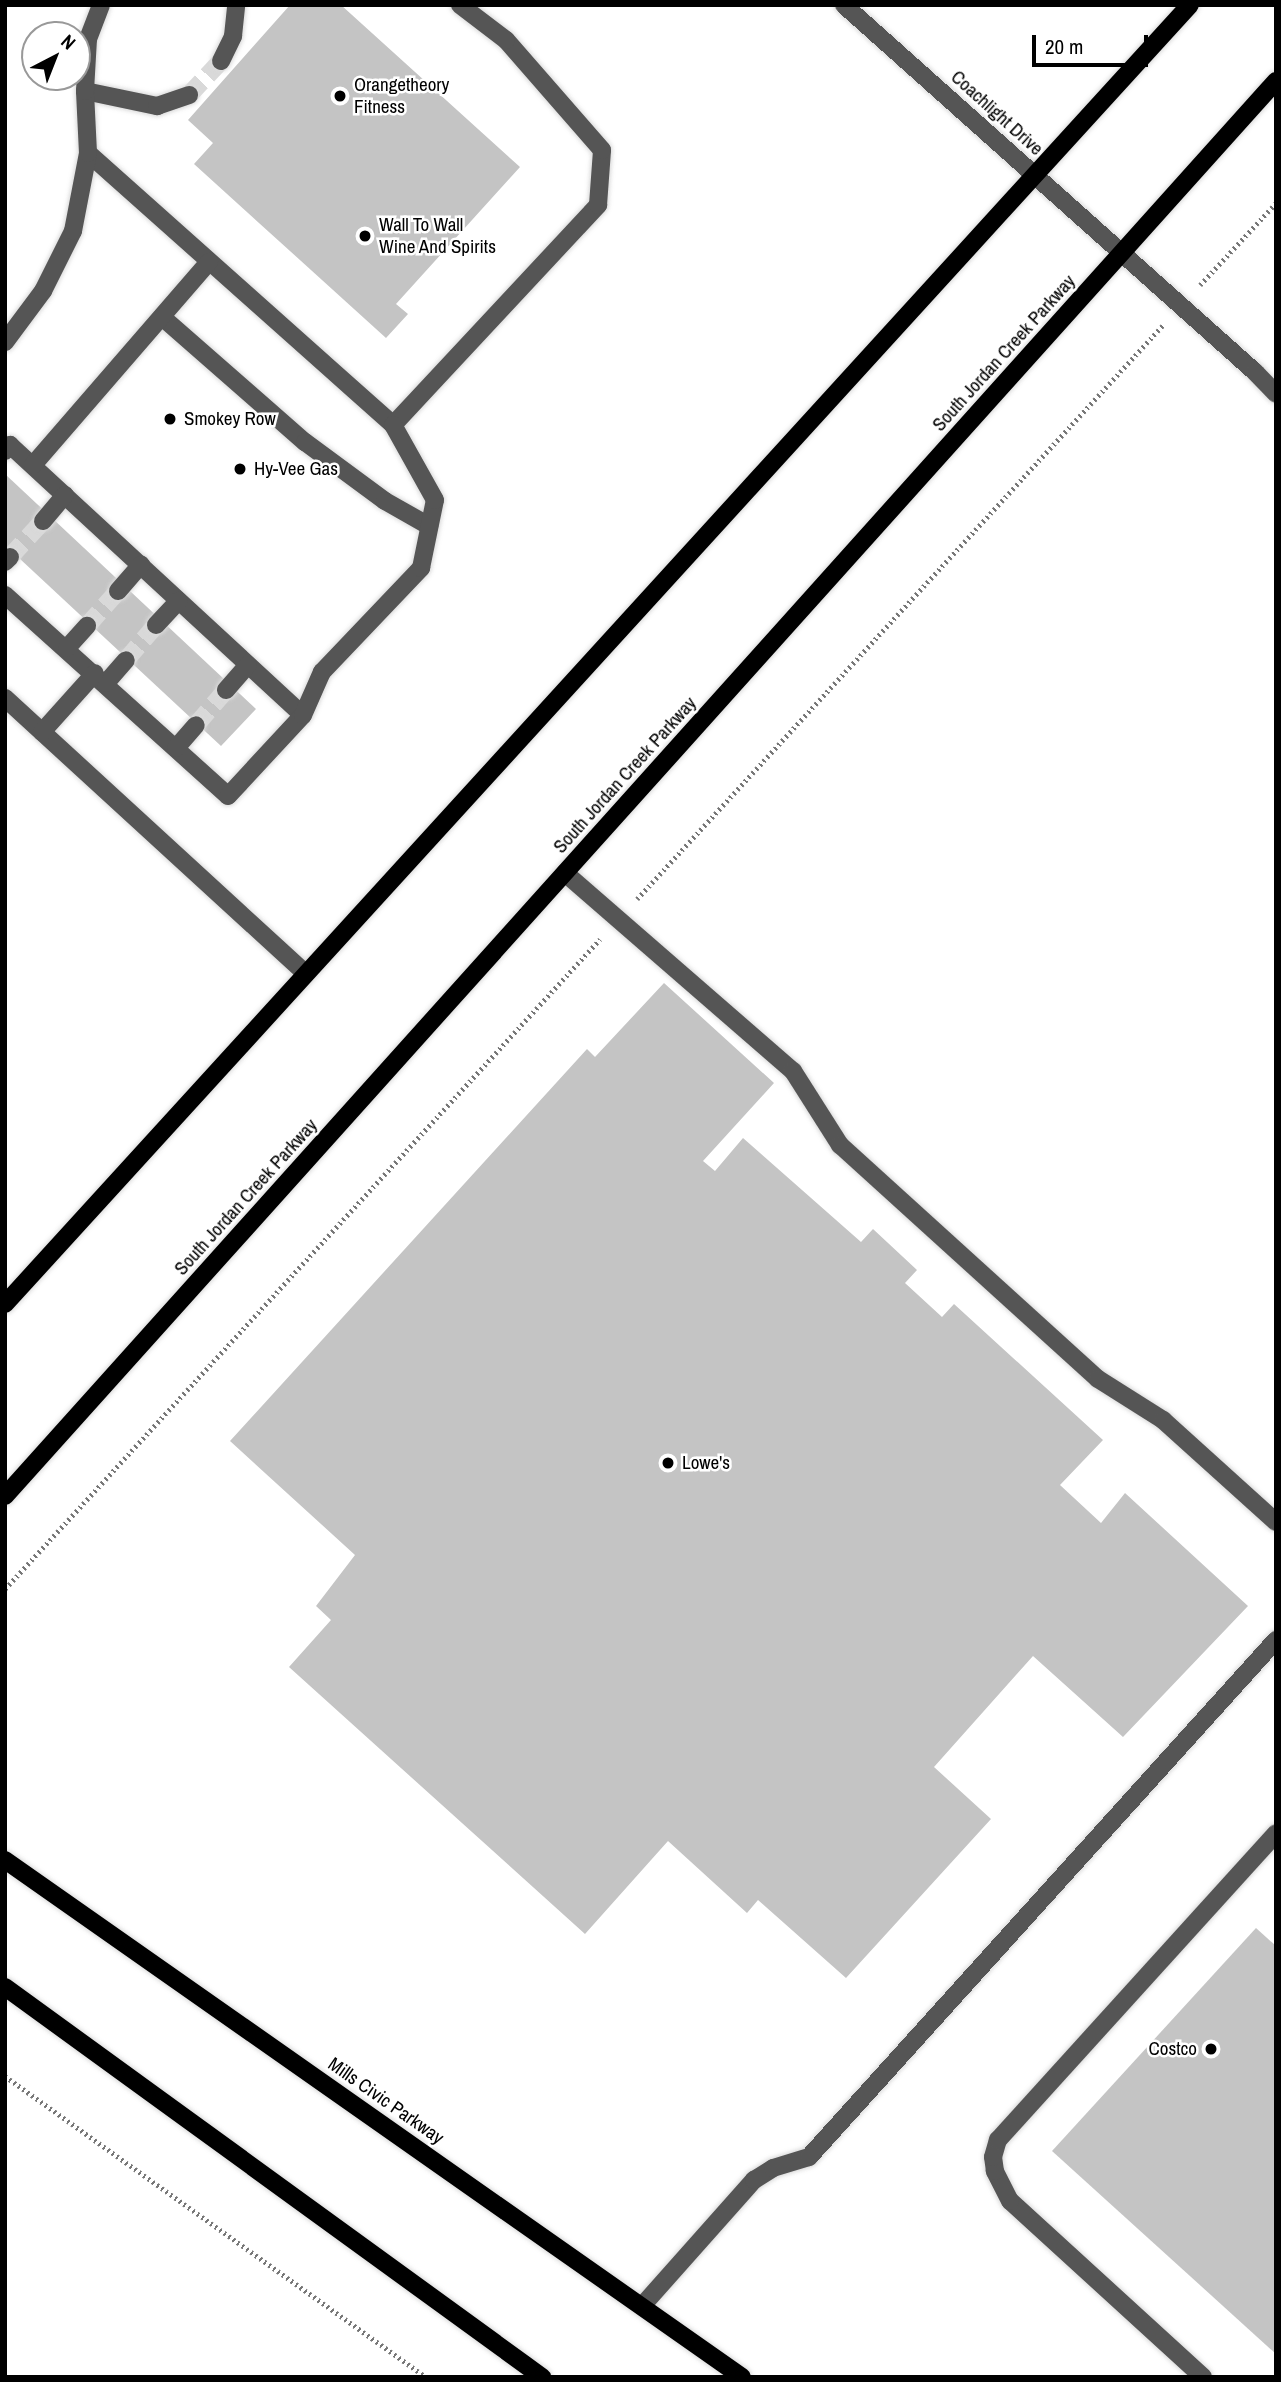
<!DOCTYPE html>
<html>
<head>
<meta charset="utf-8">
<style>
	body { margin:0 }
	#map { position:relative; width:1281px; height:2382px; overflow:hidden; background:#fff; font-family:"Archivo Narrow",sans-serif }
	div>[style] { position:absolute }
	.building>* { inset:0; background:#c4c4c4 }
	.minor-tunnel>* { height:18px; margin-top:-9px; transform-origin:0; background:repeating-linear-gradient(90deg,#d9d9d9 0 18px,transparent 0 27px) }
	.path>* { height:4.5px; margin-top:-2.25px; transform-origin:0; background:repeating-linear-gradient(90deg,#777 0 2px,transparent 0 5.5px) }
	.roads { filter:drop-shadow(0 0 2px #dbdbdb) drop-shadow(0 0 2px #dbdbdb) }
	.minor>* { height:18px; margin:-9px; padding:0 9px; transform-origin:9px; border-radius:9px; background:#555 }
	.major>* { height:18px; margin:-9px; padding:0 9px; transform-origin:9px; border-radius:9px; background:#000 }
	.dots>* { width:19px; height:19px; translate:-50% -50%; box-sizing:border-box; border:4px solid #fff; border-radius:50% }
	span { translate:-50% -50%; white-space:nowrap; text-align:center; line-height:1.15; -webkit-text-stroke:5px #fff; paint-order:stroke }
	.poi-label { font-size:19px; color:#000 }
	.left { translate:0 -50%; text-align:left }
	.right { translate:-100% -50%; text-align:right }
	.street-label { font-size:19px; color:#000 }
	.frame { position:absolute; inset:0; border:7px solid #000; pointer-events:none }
	.north { position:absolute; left:21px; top:21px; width:70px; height:70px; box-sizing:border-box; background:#fff; border:2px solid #999; border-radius:50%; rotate:42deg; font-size:19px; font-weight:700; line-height:28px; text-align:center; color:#000 }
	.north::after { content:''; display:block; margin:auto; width:24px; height:32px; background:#000; clip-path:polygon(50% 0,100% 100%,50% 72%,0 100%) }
	.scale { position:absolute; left:1032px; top:35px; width:116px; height:32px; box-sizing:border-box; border:4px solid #000; border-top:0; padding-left:9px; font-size:21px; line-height:24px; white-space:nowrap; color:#000; -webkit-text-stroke:5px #fff; paint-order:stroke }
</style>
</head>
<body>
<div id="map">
	<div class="building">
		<i style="clip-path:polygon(290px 5px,341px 5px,520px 167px,396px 304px,408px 314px,386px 338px,194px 164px,213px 143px,188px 120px)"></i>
		<i style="clip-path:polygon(5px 474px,256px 709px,221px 746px,5px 545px)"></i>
		<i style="clip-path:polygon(664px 983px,774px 1083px,703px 1161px,715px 1171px,743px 1138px,861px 1242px,873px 1229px,917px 1270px,905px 1283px,942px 1317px,954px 1304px,1103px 1440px,1060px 1485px,1101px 1523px,1125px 1493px,1248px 1606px,1123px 1737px,1033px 1656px,934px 1767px,991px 1819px,846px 1978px,758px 1900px,747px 1913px,668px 1841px,585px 1934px,289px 1667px,331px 1620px,316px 1606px,355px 1555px,230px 1441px,587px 1049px,595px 1057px)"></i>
		<i style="clip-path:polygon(1256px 1928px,1276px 1946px,1276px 2354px,1052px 2151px)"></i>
	</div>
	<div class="minor-tunnel">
		<i style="left:189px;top:95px;width:47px;rotate:-46.7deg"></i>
		<i style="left:10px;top:557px;width:49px;rotate:-47.5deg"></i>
		<i style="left:87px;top:626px;width:47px;rotate:-48.5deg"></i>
		<i style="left:126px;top:660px;width:46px;rotate:-49.4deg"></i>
		<i style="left:196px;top:725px;width:46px;rotate:-49.4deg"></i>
	</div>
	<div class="path">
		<i style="left:1200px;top:285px;width:112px;rotate:-47.2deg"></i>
		<i style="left:637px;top:899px;width:779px;rotate:-47.5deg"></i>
		<i style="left:5px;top:1589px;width:881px;rotate:-47.53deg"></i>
		<i style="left:5px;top:2076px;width:518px;rotate:35.56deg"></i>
	</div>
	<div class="roads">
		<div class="minor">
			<i style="left:844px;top:5px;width:551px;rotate:41.76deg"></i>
			<i style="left:1255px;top:372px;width:30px;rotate:46deg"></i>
			<i style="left:221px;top:61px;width:28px;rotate:-64deg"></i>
			<i style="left:233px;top:36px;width:31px;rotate:-84deg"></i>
			<i style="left:85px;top:91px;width:74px;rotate:11.8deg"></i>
			<i style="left:157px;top:106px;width:34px;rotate:-19deg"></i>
			<i style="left:88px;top:153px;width:409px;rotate:41.7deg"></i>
			<i style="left:393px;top:425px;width:301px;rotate:-47deg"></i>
			<i style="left:598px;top:205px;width:55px;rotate:-85.8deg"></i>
			<i style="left:602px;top:150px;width:146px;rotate:-131.1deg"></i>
			<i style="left:506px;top:40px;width:58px;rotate:-142.7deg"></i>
			<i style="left:162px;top:317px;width:190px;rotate:41.2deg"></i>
			<i style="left:305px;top:442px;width:99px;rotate:36.4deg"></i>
			<i style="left:385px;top:501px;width:51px;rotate:29.6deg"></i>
			<i style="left:5px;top:342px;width:64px;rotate:-53.3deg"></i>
			<i style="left:43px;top:291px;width:67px;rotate:-63.4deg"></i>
			<i style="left:73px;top:231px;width:79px;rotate:-79.1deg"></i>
			<i style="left:88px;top:153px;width:62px;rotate:-92.8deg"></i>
			<i style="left:85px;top:91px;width:52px;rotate:-86.7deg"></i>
			<i style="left:88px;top:39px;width:36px;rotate:-69deg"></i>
			<i style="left:5px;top:451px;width:8px;rotate:-50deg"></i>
			<i style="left:10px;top:445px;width:398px;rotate:42.7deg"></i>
			<i style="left:33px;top:465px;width:269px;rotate:-49.1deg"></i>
			<i style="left:43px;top:521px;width:34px;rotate:-50deg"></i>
			<i style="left:5px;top:562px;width:7px;rotate:-45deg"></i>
			<i style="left:118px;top:591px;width:35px;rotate:-49deg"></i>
			<i style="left:5px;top:595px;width:300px;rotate:42deg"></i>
			<i style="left:228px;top:796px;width:110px;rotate:-47.2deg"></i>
			<i style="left:303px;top:715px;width:47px;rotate:-66.2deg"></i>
			<i style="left:322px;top:672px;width:144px;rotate:-46.4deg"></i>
			<i style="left:421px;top:568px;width:69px;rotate:-78.4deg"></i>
			<i style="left:435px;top:500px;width:86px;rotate:-119.2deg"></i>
			<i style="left:156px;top:625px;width:33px;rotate:-47deg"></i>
			<i style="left:67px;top:648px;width:30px;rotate:-48deg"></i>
			<i style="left:106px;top:683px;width:30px;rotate:-49deg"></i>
			<i style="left:226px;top:690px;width:33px;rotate:-49deg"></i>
			<i style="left:5px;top:698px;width:408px;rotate:42.5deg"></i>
			<i style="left:42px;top:732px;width:79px;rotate:-48.1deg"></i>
			<i style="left:176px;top:748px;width:30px;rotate:-49deg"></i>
			<i style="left:565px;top:873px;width:302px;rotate:41deg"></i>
			<i style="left:793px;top:1071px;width:88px;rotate:57.6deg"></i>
			<i style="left:840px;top:1145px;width:348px;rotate:42.2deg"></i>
			<i style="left:1098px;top:1379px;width:77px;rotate:32.2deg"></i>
			<i style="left:1163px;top:1420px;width:152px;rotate:42.1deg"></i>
			<i style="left:642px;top:2306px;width:169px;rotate:-48.4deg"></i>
			<i style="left:754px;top:2180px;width:22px;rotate:-32deg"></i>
			<i style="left:773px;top:2168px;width:38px;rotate:-17deg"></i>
			<i style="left:809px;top:2157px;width:697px;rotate:-47.91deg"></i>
			<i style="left:1203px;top:2377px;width:261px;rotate:-137.6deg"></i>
			<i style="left:1010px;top:2201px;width:34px;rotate:-117deg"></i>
			<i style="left:995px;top:2171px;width:14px;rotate:-98deg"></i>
			<i style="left:993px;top:2157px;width:18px;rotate:-74deg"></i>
			<i style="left:998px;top:2140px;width:414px;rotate:-47.8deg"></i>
		</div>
		<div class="major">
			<i style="left:5px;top:1304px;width:1758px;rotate:-47.63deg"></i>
			<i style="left:5px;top:1496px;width:1902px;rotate:-48.07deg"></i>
			<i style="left:5px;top:1860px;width:900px;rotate:35.05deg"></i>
			<i style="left:5px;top:1987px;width:664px;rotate:35.99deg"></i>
		</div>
	</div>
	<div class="dots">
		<i style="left:340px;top:96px;background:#000"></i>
		<i style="left:365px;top:236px;background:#000"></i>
		<i style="left:170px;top:419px;background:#000"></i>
		<i style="left:240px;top:469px;background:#000"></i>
		<i style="left:668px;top:1463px;background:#000"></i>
		<i style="left:1211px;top:2049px;background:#000"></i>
	</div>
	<div class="poi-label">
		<span class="left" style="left:354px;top:96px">Orangetheory<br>Fitness</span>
		<span class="left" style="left:379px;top:236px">Wall To Wall<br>Wine And Spirits</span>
		<span class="left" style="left:184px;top:419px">Smokey Row</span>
		<span class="left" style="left:254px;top:469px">Hy-Vee Gas</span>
		<span class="left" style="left:682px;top:1463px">Lowe's</span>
		<span class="right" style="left:1197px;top:2049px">Costco</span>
	</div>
	<div class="street-label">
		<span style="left:997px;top:113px;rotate:42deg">Coachlight Drive</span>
		<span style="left:1004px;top:353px;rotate:-48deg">South Jordan Creek Parkway</span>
		<span style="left:625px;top:775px;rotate:-48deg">South Jordan Creek Parkway</span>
		<span style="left:246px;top:1197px;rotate:-48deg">South Jordan Creek Parkway</span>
		<span style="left:386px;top:2101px;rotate:35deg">Mills Civic Parkway</span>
	</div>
	<div class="frame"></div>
	<div class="north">N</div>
	<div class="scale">20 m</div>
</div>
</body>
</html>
